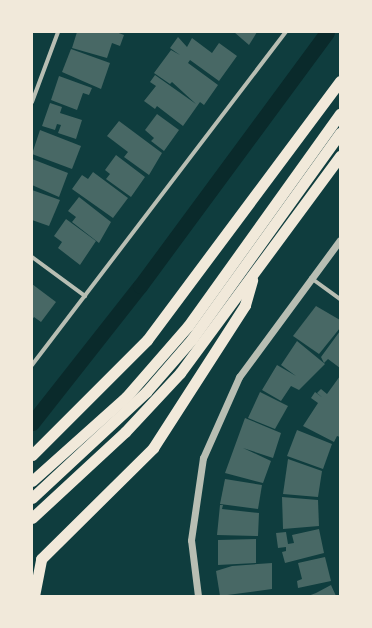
<!DOCTYPE html>
<html>
<head>
<meta charset="utf-8">
<style>
	body { margin:0 }
	#map { position:relative; width:372px; height:628px; overflow:hidden; background:#0f3d3e; font-family:"Space Grotesk",sans-serif }
	div>[style] { position:absolute }
	.canal>* { height:15px; margin:-7.5px; padding:0 7.5px; transform-origin:7.5px; border-radius:7.5px; background:#0a2a2b }
	.building>* { inset:0; background:#486865 }
	.minor>* { height:4px; margin:-2px; padding:0 2px; transform-origin:2px; border-radius:2px; background:#b8beb3 }
	.tertiary>* { height:7px; margin:-3.5px; padding:0 3.5px; transform-origin:3.5px; border-radius:3.5px; background:#b8beb3 }
	.motorway>* { height:11px; margin:-5.5px; padding:0 5.5px; transform-origin:5.5px; border-radius:5.5px; background:#f1e9da }
	span { translate:-50% -50%; white-space:nowrap; text-align:center; line-height:1.15; -webkit-text-stroke:3px #f1e9da; paint-order:stroke }
	.frame { position:absolute; inset:0; border:33px solid #f1e9da; pointer-events:none }
</style>
</head>
<body>
<div id="map">
	<div class="canal">
		<i style="left:32px;top:423px;width:174px;rotate:-51.8deg"></i>
		<i style="left:140px;top:286px;width:315px;rotate:-53.6deg"></i>
	</div>
	<div class="building">
		<i style="clip-path:polygon(77px 32px,116px 32px,124px 35px,120px 46px,112px 43px,107px 58px,72px 48px)"></i>
		<i style="clip-path:polygon(234px 32px,257px 32px,249px 45px)"></i>
		<i style="clip-path:polygon(178px 37px,187px 47px,192px 38px,212px 53px,219px 43px,237px 56px,219px 81px,190px 60px,188px 63px,218px 85px,204px 105px,200px 102px,183px 126px,157px 106px,155px 109px,144px 101px,156px 86px,150px 82px,155px 75px,196px 104px,172px 82px,170px 84px,154px 73px,171px 50px,180px 55px,170px 48px)"></i>
		<i style="clip-path:polygon(71px 49px,110px 63px,101px 89px,62px 72px)"></i>
		<i style="clip-path:polygon(59px 76px,92px 88px,89px 95px,83px 93px,77px 110px,51px 100px)"></i>
		<i style="clip-path:polygon(50px 103px,62px 107px,60px 113px,82px 120px,76px 139px,58px 133px,61px 125px,57px 124px,55px 130px,42px 126px)"></i>
		<i style="clip-path:polygon(157px 114px,179px 130px,164px 151px,151px 141px,154px 138px,145px 130px)"></i>
		<i style="clip-path:polygon(119px 121px,162px 153px,149px 175px,124px 157px,128px 152px,107px 136px)"></i>
		<i style="clip-path:polygon(40px 130px,81px 146px,72px 169px,32px 154px)"></i>
		<i style="clip-path:polygon(116px 155px,145px 177px,131px 197px,106px 179px,110px 174px,105px 170px)"></i>
		<i style="clip-path:polygon(32px 159px,68px 173px,59px 197px,32px 185px)"></i>
		<i style="clip-path:polygon(93px 172px,128px 198px,113px 218px,72px 189px,82px 175px,88px 179px)"></i>
		<i style="clip-path:polygon(32px 190px,60px 200px,49px 226px,32px 220px)"></i>
		<i style="clip-path:polygon(79px 197px,111px 222px,99px 243px,72px 222px,76px 217px,68px 211px)"></i>
		<i style="clip-path:polygon(66px 219px,96px 241px,80px 265px,58px 248px,62px 242px,54px 236px)"></i>
		<i style="clip-path:polygon(32px 284px,56px 302px,41px 322px,34px 317px,32px 320px)"></i>
		<i style="clip-path:polygon(316px 306px,340px 320px,340px 328px,319px 354px,293px 336px)"></i>
		<i style="clip-path:polygon(340px 331px,340px 368px,328px 359px,324px 363px,321px 357px)"></i>
		<i style="clip-path:polygon(297px 341px,325px 364px,299px 390px,291px 386px,281px 401px,262px 390px,277px 365px,296px 376px,281px 365px)"></i>
		<i style="clip-path:polygon(340px 376px,340px 437px,337px 436px,334px 442px,303px 426px,318px 403px,311px 398px,315px 392px,323px 398px,317px 393px,321px 389px,327px 394px)"></i>
		<i style="clip-path:polygon(260px 392px,288px 406px,275px 429px,248px 418px)"></i>
		<i style="clip-path:polygon(245px 418px,281px 433px,273px 458px,243px 448px,271px 461px,263px 483px,225px 473px)"></i>
		<i style="clip-path:polygon(297px 430px,332px 444px,323px 469px,287px 456px)"></i>
		<i style="clip-path:polygon(288px 459px,322px 471px,318px 497px,283px 494px)"></i>
		<i style="clip-path:polygon(225px 479px,262px 485px,258px 509px,220px 504px)"></i>
		<i style="clip-path:polygon(282px 497px,318px 500px,319px 526px,283px 529px)"></i>
		<i style="clip-path:polygon(220px 505px,223px 505px,222px 509px,259px 513px,258px 536px,217px 535px)"></i>
		<i style="clip-path:polygon(319px 529px,324px 553px,285px 563px,282px 552px,286px 551px,286px 547px,278px 548px,276px 533px,286px 532px,288px 544px,294px 543px,292px 535px)"></i>
		<i style="clip-path:polygon(256px 539px,256px 563px,218px 565px,218px 540px)"></i>
		<i style="clip-path:polygon(325px 557px,331px 581px,298px 588px,297px 581px,302px 579px,298px 563px)"></i>
		<i style="clip-path:polygon(272px 563px,272px 589px,220px 596px,216px 571px,232px 566px)"></i>
		<i style="clip-path:polygon(331px 585px,336px 596px,308px 596px,316px 593px)"></i>
	</div>
	<div class="minor">
		<i style="left:32px;top:102px;width:75px;rotate:-69.6deg"></i>
		<i style="left:32px;top:257px;width:66px;rotate:36.3deg"></i>
		<i style="left:311px;top:278px;width:36px;rotate:36deg"></i>
		<i style="left:32px;top:365px;width:419px;rotate:-52.7deg"></i>
	</div>
	<div class="tertiary">
		<i style="left:198px;top:596px;width:56px;rotate:-97.1deg"></i>
		<i style="left:191px;top:540px;width:83px;rotate:-81.7deg"></i>
		<i style="left:203px;top:458px;width:89px;rotate:-66deg"></i>
		<i style="left:239px;top:377px;width:170px;rotate:-53.6deg"></i>
	</div>
	<div class="motorway">
		<i style="left:32px;top:455px;width:163px;rotate:-45deg"></i>
		<i style="left:147px;top:340px;width:323px;rotate:-53.3deg"></i>
		<i style="left:32px;top:481px;width:126px;rotate:-41.8deg"></i>
		<i style="left:126px;top:397px;width:94px;rotate:-48.9deg"></i>
		<i style="left:188px;top:326px;width:261px;rotate:-54.4deg"></i>
		<i style="left:32px;top:498px;width:156px;rotate:-42.9deg"></i>
		<i style="left:146px;top:392px;width:70px;rotate:-49deg"></i>
		<i style="left:192px;top:339px;width:254px;rotate:-54.3deg"></i>
		<i style="left:32px;top:518px;width:127px;rotate:-42.8deg"></i>
		<i style="left:125px;top:432px;width:81px;rotate:-47deg"></i>
		<i style="left:180px;top:373px;width:270px;rotate:-53.6deg"></i>
		<i style="left:34px;top:596px;width:38px;rotate:-79deg"></i>
		<i style="left:41px;top:559px;width:158px;rotate:-44.7deg"></i>
		<i style="left:153px;top:448px;width:170px;rotate:-57.2deg"></i>
		<i style="left:245px;top:305px;width:26px;rotate:-74deg"></i>
	</div>
	<div class="frame"></div>
</div>
</body>
</html>
